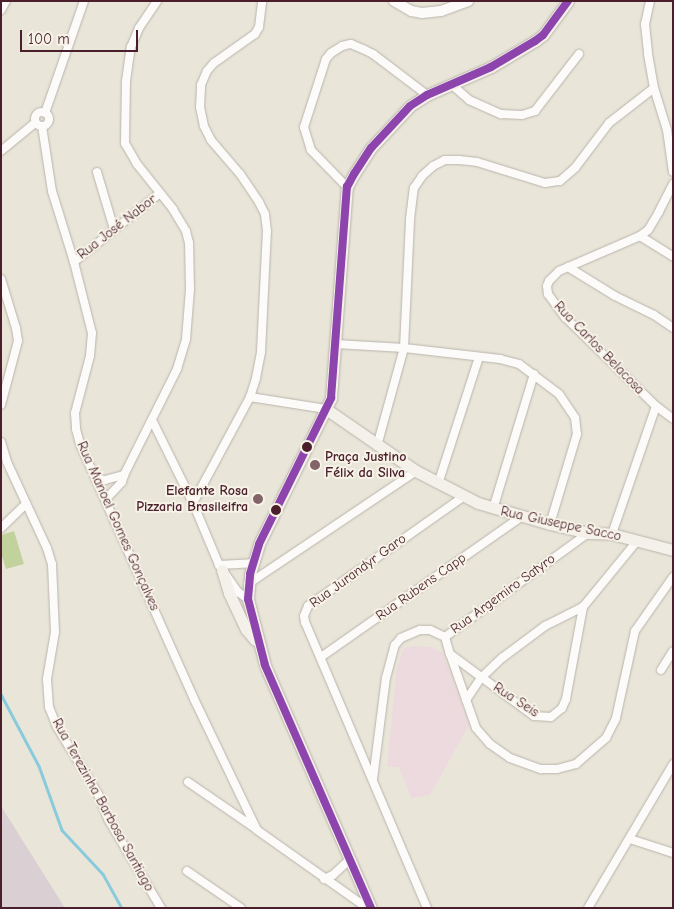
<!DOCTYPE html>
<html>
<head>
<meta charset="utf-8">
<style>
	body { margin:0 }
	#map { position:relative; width:674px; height:909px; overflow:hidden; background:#e9e6d9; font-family:"Comic Neue",sans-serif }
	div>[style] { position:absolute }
	.built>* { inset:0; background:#eddade }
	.industrial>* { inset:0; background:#dad0d4 }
	.green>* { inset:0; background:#c2d29c }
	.stream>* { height:2.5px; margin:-1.25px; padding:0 1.25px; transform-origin:1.25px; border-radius:1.25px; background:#89cbdc }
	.roads { filter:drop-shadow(0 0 1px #bab3ac) drop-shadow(0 0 1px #bab3ac) }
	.minor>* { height:8px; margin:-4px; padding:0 4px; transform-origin:4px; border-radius:4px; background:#fcfbf9 }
	.minor>.ring { margin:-4px; padding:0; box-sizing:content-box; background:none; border:8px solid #fcfbf9; border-radius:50% }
	.tertiary>* { height:10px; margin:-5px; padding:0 5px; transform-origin:5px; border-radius:5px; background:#fcfbf9 }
	.secondary>* { height:11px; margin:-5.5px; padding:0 5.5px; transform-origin:5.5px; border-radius:5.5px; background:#f4f1eb }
	.bus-1>* { height:8px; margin:-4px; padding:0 4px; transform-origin:4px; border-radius:4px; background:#8e44ad }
	.dots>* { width:14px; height:14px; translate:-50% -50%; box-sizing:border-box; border:2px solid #f7f3e8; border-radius:50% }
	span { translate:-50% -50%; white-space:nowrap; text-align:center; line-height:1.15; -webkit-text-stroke:4px #f7f3e8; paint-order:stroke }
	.street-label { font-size:14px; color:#4a1f2b }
	.poi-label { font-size:14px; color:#4a1f2b; font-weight:700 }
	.left { translate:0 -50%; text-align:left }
	.right { translate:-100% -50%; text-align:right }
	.frame { position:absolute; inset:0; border:2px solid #4a1f2b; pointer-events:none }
	.scale { position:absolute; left:20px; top:30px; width:118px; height:22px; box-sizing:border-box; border:2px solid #4a1f2b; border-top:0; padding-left:6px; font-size:15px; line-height:18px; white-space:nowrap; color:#4a1f2b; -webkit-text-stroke:4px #f7f3e8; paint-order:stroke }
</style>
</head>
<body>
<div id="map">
	<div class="built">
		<i style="clip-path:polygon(416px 646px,431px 647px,443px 653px,469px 725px,430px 795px,411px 798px,399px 767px,387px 767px,397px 666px,404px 648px)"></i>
	</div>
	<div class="industrial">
		<i style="clip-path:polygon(1px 806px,65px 908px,1px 908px)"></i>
	</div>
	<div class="green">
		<i style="clip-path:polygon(14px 531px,24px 564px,6px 569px,1px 553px,1px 535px)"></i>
	</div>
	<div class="stream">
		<i style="left:1px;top:694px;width:81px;rotate:62.2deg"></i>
		<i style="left:39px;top:766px;width:68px;rotate:70.2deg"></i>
		<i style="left:62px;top:830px;width:60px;rotate:47deg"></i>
		<i style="left:103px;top:874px;width:39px;rotate:61deg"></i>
	</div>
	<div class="roads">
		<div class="minor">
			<i style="left:650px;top:1px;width:24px;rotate:102deg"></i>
			<i style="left:645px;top:24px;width:30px;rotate:84deg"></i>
			<i style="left:648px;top:54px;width:35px;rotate:80deg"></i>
			<i style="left:654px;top:88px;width:44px;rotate:72.8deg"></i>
			<i style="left:667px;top:130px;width:42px;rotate:81.9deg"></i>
			<i style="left:1px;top:10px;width:10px;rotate:-61deg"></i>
			<i style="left:452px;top:85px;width:23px;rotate:41deg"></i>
			<i style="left:469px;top:100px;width:35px;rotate:24deg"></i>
			<i style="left:501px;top:114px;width:21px;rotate:3deg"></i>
			<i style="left:522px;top:115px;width:14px;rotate:-17deg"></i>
			<i style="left:535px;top:111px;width:72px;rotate:-52.3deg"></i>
			<i class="ring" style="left:35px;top:112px;width:6px;height:6px"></i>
			<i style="left:45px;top:113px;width:119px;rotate:-70.8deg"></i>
			<i style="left:42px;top:126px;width:66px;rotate:81.3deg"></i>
			<i style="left:52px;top:191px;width:74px;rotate:72.8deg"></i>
			<i style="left:74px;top:262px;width:73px;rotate:75.8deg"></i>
			<i style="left:92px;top:333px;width:23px;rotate:95deg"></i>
			<i style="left:90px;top:356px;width:59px;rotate:104.7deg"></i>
			<i style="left:75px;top:413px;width:16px;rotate:86deg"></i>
			<i style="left:76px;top:429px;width:16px;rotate:75deg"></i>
			<i style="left:80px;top:444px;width:279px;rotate:65.9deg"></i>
			<i style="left:194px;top:699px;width:145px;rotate:64.3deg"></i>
			<i style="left:257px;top:830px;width:135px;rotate:35.3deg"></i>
			<i style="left:1px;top:151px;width:45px;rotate:-39.6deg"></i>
			<i style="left:97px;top:172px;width:59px;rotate:73.4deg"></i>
			<i style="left:673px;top:184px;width:31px;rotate:117deg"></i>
			<i style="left:659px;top:212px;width:21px;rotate:121deg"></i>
			<i style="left:648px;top:230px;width:10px;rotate:143deg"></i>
			<i style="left:640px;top:236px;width:88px;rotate:156.6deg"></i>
			<i style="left:559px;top:271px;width:14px;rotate:135deg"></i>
			<i style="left:549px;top:281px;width:5px;rotate:112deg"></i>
			<i style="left:547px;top:286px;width:8px;rotate:83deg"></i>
			<i style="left:548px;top:294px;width:29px;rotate:54deg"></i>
			<i style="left:565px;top:317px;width:127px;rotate:44.4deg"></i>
			<i style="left:656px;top:406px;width:21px;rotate:37deg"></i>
			<i style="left:347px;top:187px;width:52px;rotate:-134.2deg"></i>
			<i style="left:311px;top:150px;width:24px;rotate:-107deg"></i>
			<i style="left:304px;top:127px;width:71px;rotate:-72.1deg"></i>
			<i style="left:326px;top:59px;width:8px;rotate:-50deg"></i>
			<i style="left:331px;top:53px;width:13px;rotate:-32deg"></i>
			<i style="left:342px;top:46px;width:9px;rotate:-13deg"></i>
			<i style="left:351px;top:44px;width:13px;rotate:23deg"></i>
			<i style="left:363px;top:49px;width:11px;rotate:27deg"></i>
			<i style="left:373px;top:54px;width:68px;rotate:37.2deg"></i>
			<i style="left:640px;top:236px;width:39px;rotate:32deg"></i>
			<i style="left:74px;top:262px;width:110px;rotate:-38.7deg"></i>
			<i style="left:568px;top:267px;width:55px;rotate:31.7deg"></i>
			<i style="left:615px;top:296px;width:43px;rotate:26deg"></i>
			<i style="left:654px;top:315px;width:23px;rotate:34deg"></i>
			<i style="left:1px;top:279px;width:51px;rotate:73deg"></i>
			<i style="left:16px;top:328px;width:13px;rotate:81deg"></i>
			<i style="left:18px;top:341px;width:66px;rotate:104.9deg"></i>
			<i style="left:336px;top:344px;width:68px;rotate:3.4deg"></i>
			<i style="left:404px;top:348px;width:97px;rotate:6.5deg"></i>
			<i style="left:500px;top:359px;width:20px;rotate:15deg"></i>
			<i style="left:519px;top:364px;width:50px;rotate:36.9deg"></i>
			<i style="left:559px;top:394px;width:29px;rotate:56deg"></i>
			<i style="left:575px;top:418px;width:16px;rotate:83deg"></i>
			<i style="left:577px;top:434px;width:94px;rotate:106.7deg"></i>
			<i style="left:250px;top:397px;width:77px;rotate:9deg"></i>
			<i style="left:152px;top:420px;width:93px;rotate:63.7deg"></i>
			<i style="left:193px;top:503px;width:67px;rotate:67.2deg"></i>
			<i style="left:219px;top:565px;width:33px;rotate:55deg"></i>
			<i style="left:238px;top:592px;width:12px;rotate:35deg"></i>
			<i style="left:1px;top:442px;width:21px;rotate:73deg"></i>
			<i style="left:7px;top:462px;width:95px;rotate:65.1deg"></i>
			<i style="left:47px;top:548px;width:17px;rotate:73deg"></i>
			<i style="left:52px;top:564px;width:68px;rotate:87.5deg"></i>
			<i style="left:55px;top:632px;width:48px;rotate:99.7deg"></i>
			<i style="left:47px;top:679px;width:28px;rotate:86deg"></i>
			<i style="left:49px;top:707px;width:22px;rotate:68deg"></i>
			<i style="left:57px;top:727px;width:79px;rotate:58.5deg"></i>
			<i style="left:98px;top:794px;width:27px;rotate:68deg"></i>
			<i style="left:108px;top:819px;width:104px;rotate:59.2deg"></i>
			<i style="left:377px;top:446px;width:102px;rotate:-74.6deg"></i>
			<i style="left:404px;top:348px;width:129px;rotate:-87.3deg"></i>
			<i style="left:410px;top:219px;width:31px;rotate:-83deg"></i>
			<i style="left:414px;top:188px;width:14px;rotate:-56deg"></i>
			<i style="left:422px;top:176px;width:15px;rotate:-42deg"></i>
			<i style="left:433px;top:166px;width:13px;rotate:-27deg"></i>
			<i style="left:445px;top:160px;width:14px"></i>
			<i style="left:459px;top:160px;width:18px;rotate:6deg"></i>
			<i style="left:477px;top:162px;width:71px;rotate:17.2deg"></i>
			<i style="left:545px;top:183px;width:15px;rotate:-8deg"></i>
			<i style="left:560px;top:181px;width:20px;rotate:-41deg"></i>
			<i style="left:575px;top:168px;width:56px;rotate:-52.9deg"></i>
			<i style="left:609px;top:123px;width:57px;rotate:-37.9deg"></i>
			<i style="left:96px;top:478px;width:9px;rotate:13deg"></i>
			<i style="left:105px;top:480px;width:20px;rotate:-15deg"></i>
			<i style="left:438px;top:484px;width:133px;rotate:-72.1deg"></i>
			<i style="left:106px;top:499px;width:23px;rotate:-47deg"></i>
			<i style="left:122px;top:482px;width:7px;rotate:-74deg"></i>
			<i style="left:124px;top:475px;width:119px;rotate:-63.4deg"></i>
			<i style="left:177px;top:369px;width:31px;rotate:-73deg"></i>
			<i style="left:186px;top:339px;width:50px;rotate:-85.4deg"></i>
			<i style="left:190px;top:289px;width:46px;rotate:-91.2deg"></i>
			<i style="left:189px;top:243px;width:12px;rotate:-104deg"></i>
			<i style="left:186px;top:231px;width:26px;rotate:-121deg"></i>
			<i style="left:173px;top:209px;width:58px;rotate:-128.7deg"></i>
			<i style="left:137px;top:164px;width:24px;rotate:-120deg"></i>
			<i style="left:125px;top:143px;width:62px;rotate:-89.1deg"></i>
			<i style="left:126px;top:81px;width:34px;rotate:-82deg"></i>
			<i style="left:131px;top:47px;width:21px;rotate:-67deg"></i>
			<i style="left:139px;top:28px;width:32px;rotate:-56deg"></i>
			<i style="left:193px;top:503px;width:120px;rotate:-61.7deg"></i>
			<i style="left:250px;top:397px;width:20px;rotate:-72deg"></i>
			<i style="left:256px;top:378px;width:26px;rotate:-79deg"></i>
			<i style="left:261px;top:352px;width:121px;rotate:-87.2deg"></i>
			<i style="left:267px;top:231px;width:17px;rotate:-97deg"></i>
			<i style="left:265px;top:214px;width:13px;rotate:-117deg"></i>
			<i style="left:259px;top:202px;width:34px;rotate:-124deg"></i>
			<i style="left:240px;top:174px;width:45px;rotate:-130.5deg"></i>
			<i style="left:211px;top:140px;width:16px;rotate:-117deg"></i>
			<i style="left:204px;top:126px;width:19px;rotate:-102deg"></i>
			<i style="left:200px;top:107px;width:22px;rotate:-87deg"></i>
			<i style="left:201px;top:85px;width:15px;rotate:-67deg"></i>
			<i style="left:207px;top:71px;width:11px;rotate:-49deg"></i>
			<i style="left:214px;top:63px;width:50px;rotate:-35.3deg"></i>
			<i style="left:255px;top:34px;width:8px;rotate:-60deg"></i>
			<i style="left:259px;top:27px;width:26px;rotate:-83deg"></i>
			<i style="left:493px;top:509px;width:141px;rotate:-73.1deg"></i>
			<i style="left:1px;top:528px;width:35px;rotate:-44deg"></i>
			<i style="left:612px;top:534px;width:135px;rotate:-71deg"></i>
			<i style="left:219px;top:565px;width:33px;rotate:-3deg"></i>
			<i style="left:248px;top:584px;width:202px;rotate:-33.9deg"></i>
			<i style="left:445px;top:637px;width:18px;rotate:74deg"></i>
			<i style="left:450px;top:654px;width:104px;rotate:36.4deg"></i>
			<i style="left:534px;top:716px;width:17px;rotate:3deg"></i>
			<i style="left:551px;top:717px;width:14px;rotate:-39deg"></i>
			<i style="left:562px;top:708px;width:10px;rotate:-66deg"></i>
			<i style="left:566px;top:699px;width:94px;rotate:-79.5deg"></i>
			<i style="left:445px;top:637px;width:177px;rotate:-36deg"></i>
			<i style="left:450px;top:654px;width:78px;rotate:70.6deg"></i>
			<i style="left:476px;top:728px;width:21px;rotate:49deg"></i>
			<i style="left:490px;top:744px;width:24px;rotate:35deg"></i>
			<i style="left:510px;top:758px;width:33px;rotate:20deg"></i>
			<i style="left:541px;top:769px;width:16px"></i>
			<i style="left:557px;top:769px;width:20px;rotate:-15deg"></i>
			<i style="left:576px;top:764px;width:40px;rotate:-41deg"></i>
			<i style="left:606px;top:738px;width:22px;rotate:-63deg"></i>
			<i style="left:616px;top:718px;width:89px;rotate:-77.7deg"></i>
			<i style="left:635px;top:631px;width:66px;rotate:-54.9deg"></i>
			<i style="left:321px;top:657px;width:246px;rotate:-35deg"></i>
			<i style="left:661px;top:670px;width:22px;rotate:-58deg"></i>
			<i style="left:466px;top:700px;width:27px;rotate:-56deg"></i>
			<i style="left:481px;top:678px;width:29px;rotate:-44deg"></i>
			<i style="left:502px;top:658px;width:54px;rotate:-36.7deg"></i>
			<i style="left:545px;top:626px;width:42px;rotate:-26.6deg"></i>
			<i style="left:583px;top:607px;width:85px;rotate:-50.7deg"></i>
			<i style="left:373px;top:779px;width:102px;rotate:-82.7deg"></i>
			<i style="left:386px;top:678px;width:34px;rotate:-75deg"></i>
			<i style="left:395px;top:645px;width:9px;rotate:-49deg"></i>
			<i style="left:401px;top:638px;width:21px;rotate:-23deg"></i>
			<i style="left:420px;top:630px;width:10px"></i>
			<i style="left:430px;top:630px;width:17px;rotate:25deg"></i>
			<i style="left:188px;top:782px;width:81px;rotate:34.5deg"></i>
			<i style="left:630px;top:839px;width:45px;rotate:18deg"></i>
			<i style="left:187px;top:871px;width:65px;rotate:34.4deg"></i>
			<i style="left:324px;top:879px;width:10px;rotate:-24deg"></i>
			<i style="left:333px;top:875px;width:23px;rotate:-43deg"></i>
			<i style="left:427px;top:908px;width:311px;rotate:-113.1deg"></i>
			<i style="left:305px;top:622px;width:6px;rotate:-99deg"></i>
			<i style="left:304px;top:616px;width:11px;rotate:-68deg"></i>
			<i style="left:308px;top:606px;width:189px;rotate:-35.1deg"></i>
			<i style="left:588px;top:908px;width:167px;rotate:-59.4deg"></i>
		</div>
		<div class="tertiary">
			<i style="left:394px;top:1px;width:20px;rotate:30deg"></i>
			<i style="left:411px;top:11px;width:11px;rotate:10deg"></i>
			<i style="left:422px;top:13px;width:19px;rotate:-6deg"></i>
			<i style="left:441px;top:11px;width:29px;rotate:-20deg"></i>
		</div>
		<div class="secondary">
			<i style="left:326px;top:409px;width:109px;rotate:34.6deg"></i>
			<i style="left:416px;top:471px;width:70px;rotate:27.3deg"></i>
			<i style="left:478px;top:503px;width:75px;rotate:16.3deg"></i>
			<i style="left:550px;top:524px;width:39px;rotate:13deg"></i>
			<i style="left:588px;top:533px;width:24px;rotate:2deg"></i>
			<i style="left:612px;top:534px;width:63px;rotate:14.7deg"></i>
			<i style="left:222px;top:570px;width:24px;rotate:73deg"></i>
			<i style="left:229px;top:593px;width:40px;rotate:65deg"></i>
			<i style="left:246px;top:629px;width:14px;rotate:51deg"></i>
			<i style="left:371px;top:908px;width:265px;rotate:-113.6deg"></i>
			<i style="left:265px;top:665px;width:68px;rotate:-104.4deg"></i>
			<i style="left:248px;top:599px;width:25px;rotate:-85deg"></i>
			<i style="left:250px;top:574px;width:31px;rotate:-73deg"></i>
			<i style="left:259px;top:544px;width:163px;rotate:-63.7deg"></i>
			<i style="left:331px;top:398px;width:212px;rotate:-85.7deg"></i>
			<i style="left:347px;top:187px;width:15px;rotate:-62deg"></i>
			<i style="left:354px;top:174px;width:31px;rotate:-57deg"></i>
			<i style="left:371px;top:148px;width:57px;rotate:-47.1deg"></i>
			<i style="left:410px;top:106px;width:20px;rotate:-33deg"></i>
			<i style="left:427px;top:95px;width:70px;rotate:-23.6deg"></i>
			<i style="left:491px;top:67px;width:51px;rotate:-30.6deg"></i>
			<i style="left:535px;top:41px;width:10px;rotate:-37deg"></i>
			<i style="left:543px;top:35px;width:42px;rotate:-53.7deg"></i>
		</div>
	</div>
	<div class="bus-1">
		<i style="left:371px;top:908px;width:265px;rotate:-113.6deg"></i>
		<i style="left:265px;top:665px;width:68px;rotate:-104.4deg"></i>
		<i style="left:248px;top:599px;width:25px;rotate:-85deg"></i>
		<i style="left:250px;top:574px;width:31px;rotate:-73deg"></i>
		<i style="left:259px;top:544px;width:163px;rotate:-63.7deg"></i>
		<i style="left:331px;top:398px;width:212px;rotate:-85.7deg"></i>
		<i style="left:347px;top:187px;width:15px;rotate:-62deg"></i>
		<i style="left:354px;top:174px;width:31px;rotate:-57deg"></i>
		<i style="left:371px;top:148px;width:57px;rotate:-47.1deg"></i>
		<i style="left:410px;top:106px;width:20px;rotate:-33deg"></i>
		<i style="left:427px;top:95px;width:70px;rotate:-23.6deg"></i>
		<i style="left:491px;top:67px;width:51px;rotate:-30.6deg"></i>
		<i style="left:535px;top:41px;width:10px;rotate:-37deg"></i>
		<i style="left:543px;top:35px;width:42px;rotate:-53.7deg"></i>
	</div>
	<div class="dots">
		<i style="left:307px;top:447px;background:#4a1f2b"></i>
		<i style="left:315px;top:465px;background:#826568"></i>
		<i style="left:258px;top:499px;background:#826568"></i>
		<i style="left:276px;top:510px;background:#4a1f2b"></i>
	</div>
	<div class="street-label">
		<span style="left:117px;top:227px;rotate:-38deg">Rua José Nabor</span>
		<span style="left:599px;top:348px;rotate:46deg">Rua Carlos Belacosa</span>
		<span style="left:561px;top:524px;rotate:12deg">Rua Giuseppe Sacco</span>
		<span style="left:118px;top:526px;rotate:66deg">Rua Manoel Gomes Gonçalves</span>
		<span style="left:358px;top:571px;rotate:-36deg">Rua Jurandyr Garo</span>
		<span style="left:421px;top:587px;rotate:-35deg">Rua Rubens Capp</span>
		<span style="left:503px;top:594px;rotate:-36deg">Rua Argemiro Satyro</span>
		<span style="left:516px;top:700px;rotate:33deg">Rua Seis</span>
		<span style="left:103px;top:805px;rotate:61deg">Rua Terezinha Barbosa Santiago</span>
	</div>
	<div class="poi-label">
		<span class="left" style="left:325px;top:465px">Praça Justino<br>Félix da Silva</span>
		<span class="right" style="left:248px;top:499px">Elefante Rosa<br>Pizzaria Brasileifra</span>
	</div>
	<div class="frame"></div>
	<div class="scale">100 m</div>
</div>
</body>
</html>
